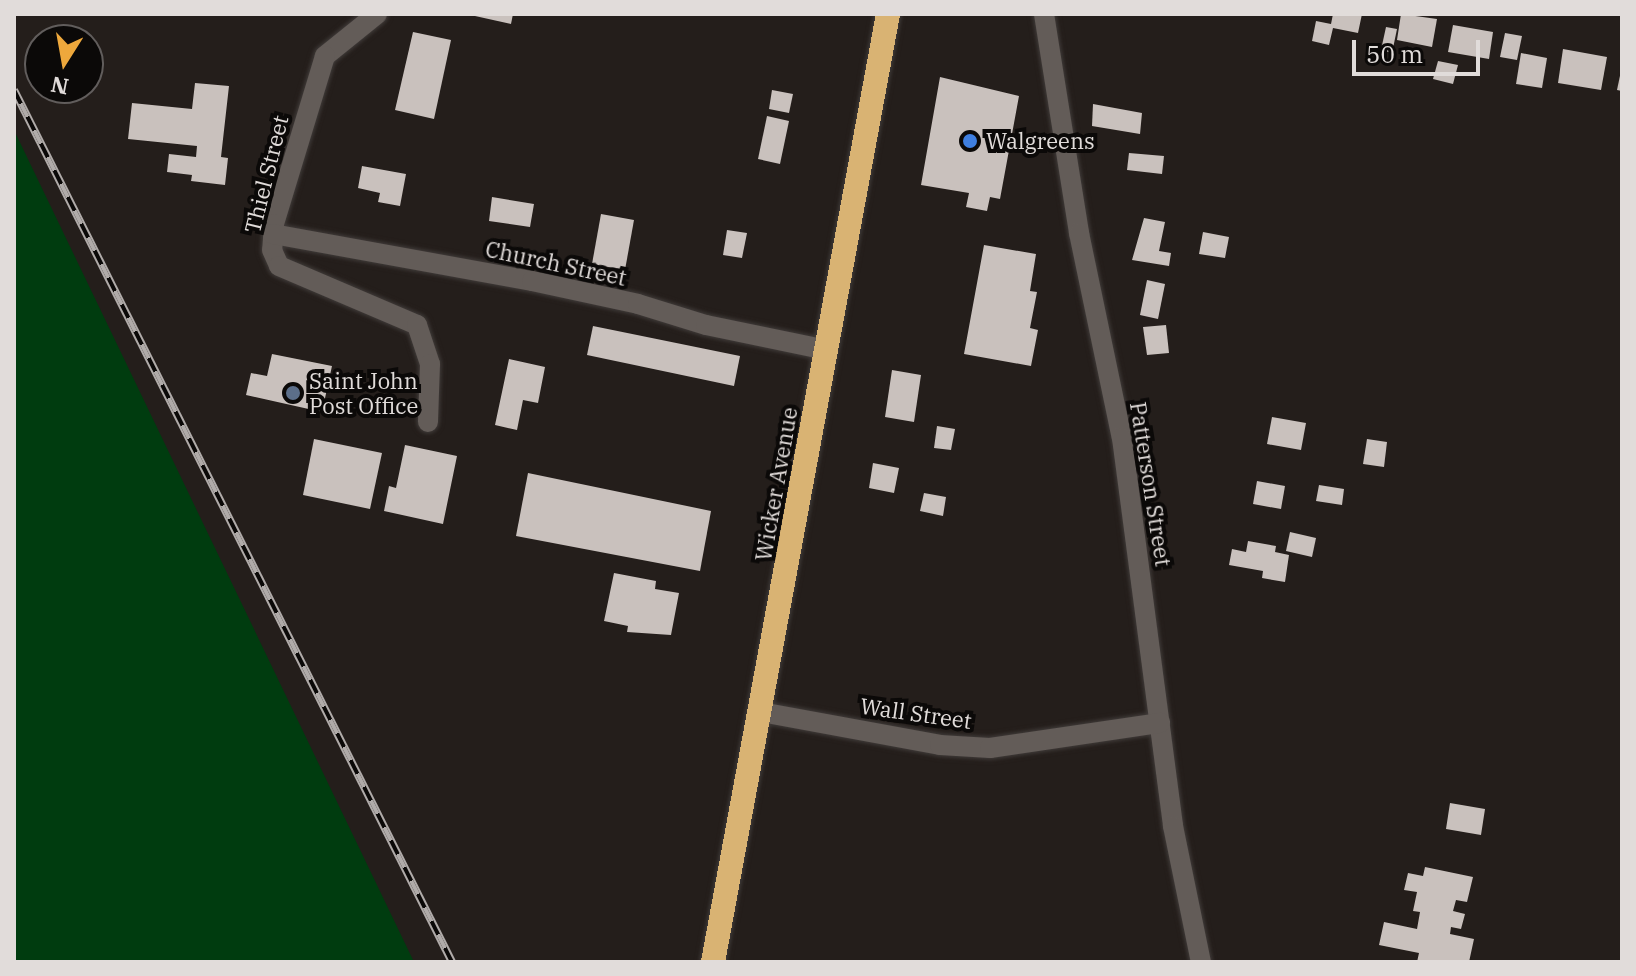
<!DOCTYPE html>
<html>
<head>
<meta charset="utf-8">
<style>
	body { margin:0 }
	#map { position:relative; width:1636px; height:976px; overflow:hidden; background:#241e1b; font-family:"IBM Plex Serif",serif }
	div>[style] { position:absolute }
	.green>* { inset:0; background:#003c0f }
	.building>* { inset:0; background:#c9c1bd }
	.roads { filter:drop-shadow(0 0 2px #403b39) drop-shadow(0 0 2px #403b39) }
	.minor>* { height:20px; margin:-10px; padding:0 10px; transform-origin:10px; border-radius:10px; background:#635c58 }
	.highway>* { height:24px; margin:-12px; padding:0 12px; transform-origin:12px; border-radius:12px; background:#d9b373 }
	.rail>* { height:8px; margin-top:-4px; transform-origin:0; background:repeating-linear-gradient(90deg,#0b0908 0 15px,#b0aba9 0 30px); box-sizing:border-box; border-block:2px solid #b0aba9 }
	.dots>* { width:22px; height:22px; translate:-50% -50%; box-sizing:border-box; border:4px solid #0b0908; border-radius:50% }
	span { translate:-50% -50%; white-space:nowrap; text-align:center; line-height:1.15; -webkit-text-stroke:8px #0b0908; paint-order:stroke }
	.poi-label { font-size:22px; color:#e1dcda }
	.left { translate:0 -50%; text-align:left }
	.street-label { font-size:22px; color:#e1dcda }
	.frame { position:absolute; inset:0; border:16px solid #e1dcda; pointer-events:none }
	.north { position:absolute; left:24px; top:24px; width:80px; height:80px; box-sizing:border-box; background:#0b0908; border:2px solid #615d5c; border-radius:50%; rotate:191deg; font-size:22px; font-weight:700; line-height:32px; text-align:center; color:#e1dcda }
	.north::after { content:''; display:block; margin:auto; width:28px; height:36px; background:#eea83c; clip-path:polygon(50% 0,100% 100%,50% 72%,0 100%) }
	.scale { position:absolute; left:1352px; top:40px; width:128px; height:36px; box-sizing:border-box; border:4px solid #e1dcda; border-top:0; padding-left:10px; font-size:24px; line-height:28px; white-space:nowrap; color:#e1dcda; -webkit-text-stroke:6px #0b0908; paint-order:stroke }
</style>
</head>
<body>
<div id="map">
	<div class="green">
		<i style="clip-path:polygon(14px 130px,414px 962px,14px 962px)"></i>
	</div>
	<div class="building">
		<i style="clip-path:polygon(466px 14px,513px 14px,511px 24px)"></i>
		<i style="clip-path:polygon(1333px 14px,1362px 14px,1358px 33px,1333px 28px,1329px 45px,1312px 41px,1316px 21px,1331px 24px)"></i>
		<i style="clip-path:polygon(1401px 14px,1437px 19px,1432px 47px,1397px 40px)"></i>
		<i style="clip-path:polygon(1453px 25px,1493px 32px,1489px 59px,1448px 52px)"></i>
		<i style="clip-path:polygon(1386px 27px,1397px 29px,1392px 53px,1381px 50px)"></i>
		<i style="clip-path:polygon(413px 32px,451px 40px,434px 119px,395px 110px)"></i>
		<i style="clip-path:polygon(1505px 33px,1522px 36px,1517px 60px,1500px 57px)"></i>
		<i style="clip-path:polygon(1563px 49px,1607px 57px,1601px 90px,1558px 83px)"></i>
		<i style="clip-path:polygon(1521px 53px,1547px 58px,1542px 88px,1516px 84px)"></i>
		<i style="clip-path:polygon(1438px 61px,1458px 65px,1453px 84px,1433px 79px)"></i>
		<i style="clip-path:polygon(1621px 71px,1622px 71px,1622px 91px,1617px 90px)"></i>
		<i style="clip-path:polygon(940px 77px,1019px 96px,1000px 199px,990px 197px,987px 211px,966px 207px,969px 193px,921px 185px)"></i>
		<i style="clip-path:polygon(195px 83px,229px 86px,221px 157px,228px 158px,225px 185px,191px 181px,192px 175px,167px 172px,169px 154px,196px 157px,197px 146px,128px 139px,132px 103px,192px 109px)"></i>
		<i style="clip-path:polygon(772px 90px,793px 94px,789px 113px,769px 109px)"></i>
		<i style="clip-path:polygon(1093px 104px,1142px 113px,1140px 134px,1092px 126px)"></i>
		<i style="clip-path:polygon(767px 116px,789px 121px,780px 164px,758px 159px)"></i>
		<i style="clip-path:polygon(1129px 153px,1164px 156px,1162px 174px,1127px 170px)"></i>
		<i style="clip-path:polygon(362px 166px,406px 174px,400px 206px,378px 202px,380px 193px,358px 188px)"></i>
		<i style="clip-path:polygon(492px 197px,534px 204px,530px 227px,489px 221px)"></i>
		<i style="clip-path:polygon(601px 214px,634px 220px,625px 270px,592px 264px)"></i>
		<i style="clip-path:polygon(1144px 218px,1165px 222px,1159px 251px,1171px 253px,1169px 266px,1132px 260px)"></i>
		<i style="clip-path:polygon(727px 230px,747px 233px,742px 258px,723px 255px)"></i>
		<i style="clip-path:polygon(1203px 232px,1229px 237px,1225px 258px,1199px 254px)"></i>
		<i style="clip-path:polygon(984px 245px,1036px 254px,1030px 291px,1037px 292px,1030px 328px,1038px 330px,1031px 366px,964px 354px)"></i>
		<i style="clip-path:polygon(1147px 280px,1165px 284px,1158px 319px,1140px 315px)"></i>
		<i style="clip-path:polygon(1166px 325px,1169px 353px,1147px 355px,1143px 327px)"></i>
		<i style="clip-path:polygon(593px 326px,740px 356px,734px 386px,587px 355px)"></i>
		<i style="clip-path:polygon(272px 354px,332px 366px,322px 412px,246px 395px,251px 373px,267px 376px)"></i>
		<i style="clip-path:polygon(509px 359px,545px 367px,538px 403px,523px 400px,517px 430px,495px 425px)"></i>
		<i style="clip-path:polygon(892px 370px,921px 375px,914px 422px,885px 417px)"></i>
		<i style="clip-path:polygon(1272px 417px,1306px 423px,1301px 450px,1267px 444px)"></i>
		<i style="clip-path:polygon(937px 426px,955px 429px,951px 450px,934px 448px)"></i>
		<i style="clip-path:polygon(314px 439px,382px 453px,370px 509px,303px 495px)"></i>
		<i style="clip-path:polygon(1367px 439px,1387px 442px,1384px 467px,1363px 464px)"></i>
		<i style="clip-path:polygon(405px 445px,457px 456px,443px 524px,384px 511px,389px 486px,396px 488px)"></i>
		<i style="clip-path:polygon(873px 463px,899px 468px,894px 493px,869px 488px)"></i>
		<i style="clip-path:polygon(528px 473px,711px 511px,700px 571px,516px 536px)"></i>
		<i style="clip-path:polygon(1257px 481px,1285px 486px,1281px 509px,1253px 504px)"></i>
		<i style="clip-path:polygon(1319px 485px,1344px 489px,1342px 505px,1316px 501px)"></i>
		<i style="clip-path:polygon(924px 493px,946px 497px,943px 516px,920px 511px)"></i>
		<i style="clip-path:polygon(1290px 532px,1316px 538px,1312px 557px,1286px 551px)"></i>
		<i style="clip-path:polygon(1248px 541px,1276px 546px,1275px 552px,1289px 555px,1285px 582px,1262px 578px,1263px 571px,1229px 565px,1232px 549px,1246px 552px)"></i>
		<i style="clip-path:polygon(614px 573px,656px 581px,655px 589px,679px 593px,671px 635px,627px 632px,628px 626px,604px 621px)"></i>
		<i style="clip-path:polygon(1450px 803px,1485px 809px,1481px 835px,1446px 829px)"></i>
		<i style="clip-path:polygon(1425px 867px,1473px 877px,1467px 902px,1456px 900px,1453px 911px,1465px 914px,1461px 929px,1451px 927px,1450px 934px,1474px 939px,1469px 962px,1417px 962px,1419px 953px,1379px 945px,1384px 922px,1417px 929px,1420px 912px,1413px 911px,1417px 892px,1404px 890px,1408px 873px,1423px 876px)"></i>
	</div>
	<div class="roads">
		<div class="minor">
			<i style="left:377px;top:14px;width:67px;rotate:141.1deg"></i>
			<i style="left:325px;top:56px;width:176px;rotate:106.9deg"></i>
			<i style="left:274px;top:224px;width:26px;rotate:94deg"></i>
			<i style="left:272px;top:250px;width:17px;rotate:66deg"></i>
			<i style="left:279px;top:266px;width:150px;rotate:23.1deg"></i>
			<i style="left:417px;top:325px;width:41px;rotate:71.6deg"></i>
			<i style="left:430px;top:364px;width:58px;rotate:92deg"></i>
			<i style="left:1044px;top:14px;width:222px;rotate:80.9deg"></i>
			<i style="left:1079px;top:233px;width:209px;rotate:78.2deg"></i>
			<i style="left:1122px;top:438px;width:391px;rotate:82.5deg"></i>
			<i style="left:1173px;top:826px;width:139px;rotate:78.4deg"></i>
			<i style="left:273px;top:234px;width:263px;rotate:10.3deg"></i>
			<i style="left:532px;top:281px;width:108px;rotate:12.2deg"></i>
			<i style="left:638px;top:304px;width:71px;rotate:17.2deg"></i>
			<i style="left:706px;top:325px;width:124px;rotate:11.7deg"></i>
			<i style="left:761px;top:712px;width:182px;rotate:10.4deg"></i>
			<i style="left:940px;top:745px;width:50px;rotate:3.4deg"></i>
			<i style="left:990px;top:748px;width:172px;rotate:-8.4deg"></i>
		</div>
		<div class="highway">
			<i style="left:713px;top:962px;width:964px;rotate:-79.54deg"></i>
		</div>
	</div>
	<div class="rail">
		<i style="left:14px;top:90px;width:976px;rotate:63.33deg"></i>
	</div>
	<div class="dots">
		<i style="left:970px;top:141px;background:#3f7fe0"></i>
		<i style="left:293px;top:393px;background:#5c6f8a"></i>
	</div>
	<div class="poi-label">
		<span class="left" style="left:986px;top:141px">Walgreens</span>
		<span class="left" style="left:309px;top:393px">Saint John<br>Post Office</span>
	</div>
	<div class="street-label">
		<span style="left:266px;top:174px;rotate:-76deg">Thiel Street</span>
		<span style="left:556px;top:263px;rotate:12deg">Church Street</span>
		<span style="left:776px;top:484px;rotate:-80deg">Wicker Avenue</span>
		<span style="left:1151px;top:484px;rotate:81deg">Patterson Street</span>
		<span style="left:916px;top:713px;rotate:8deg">Wall Street</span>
	</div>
	<div class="frame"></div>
	<div class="north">N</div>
	<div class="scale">50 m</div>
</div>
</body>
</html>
